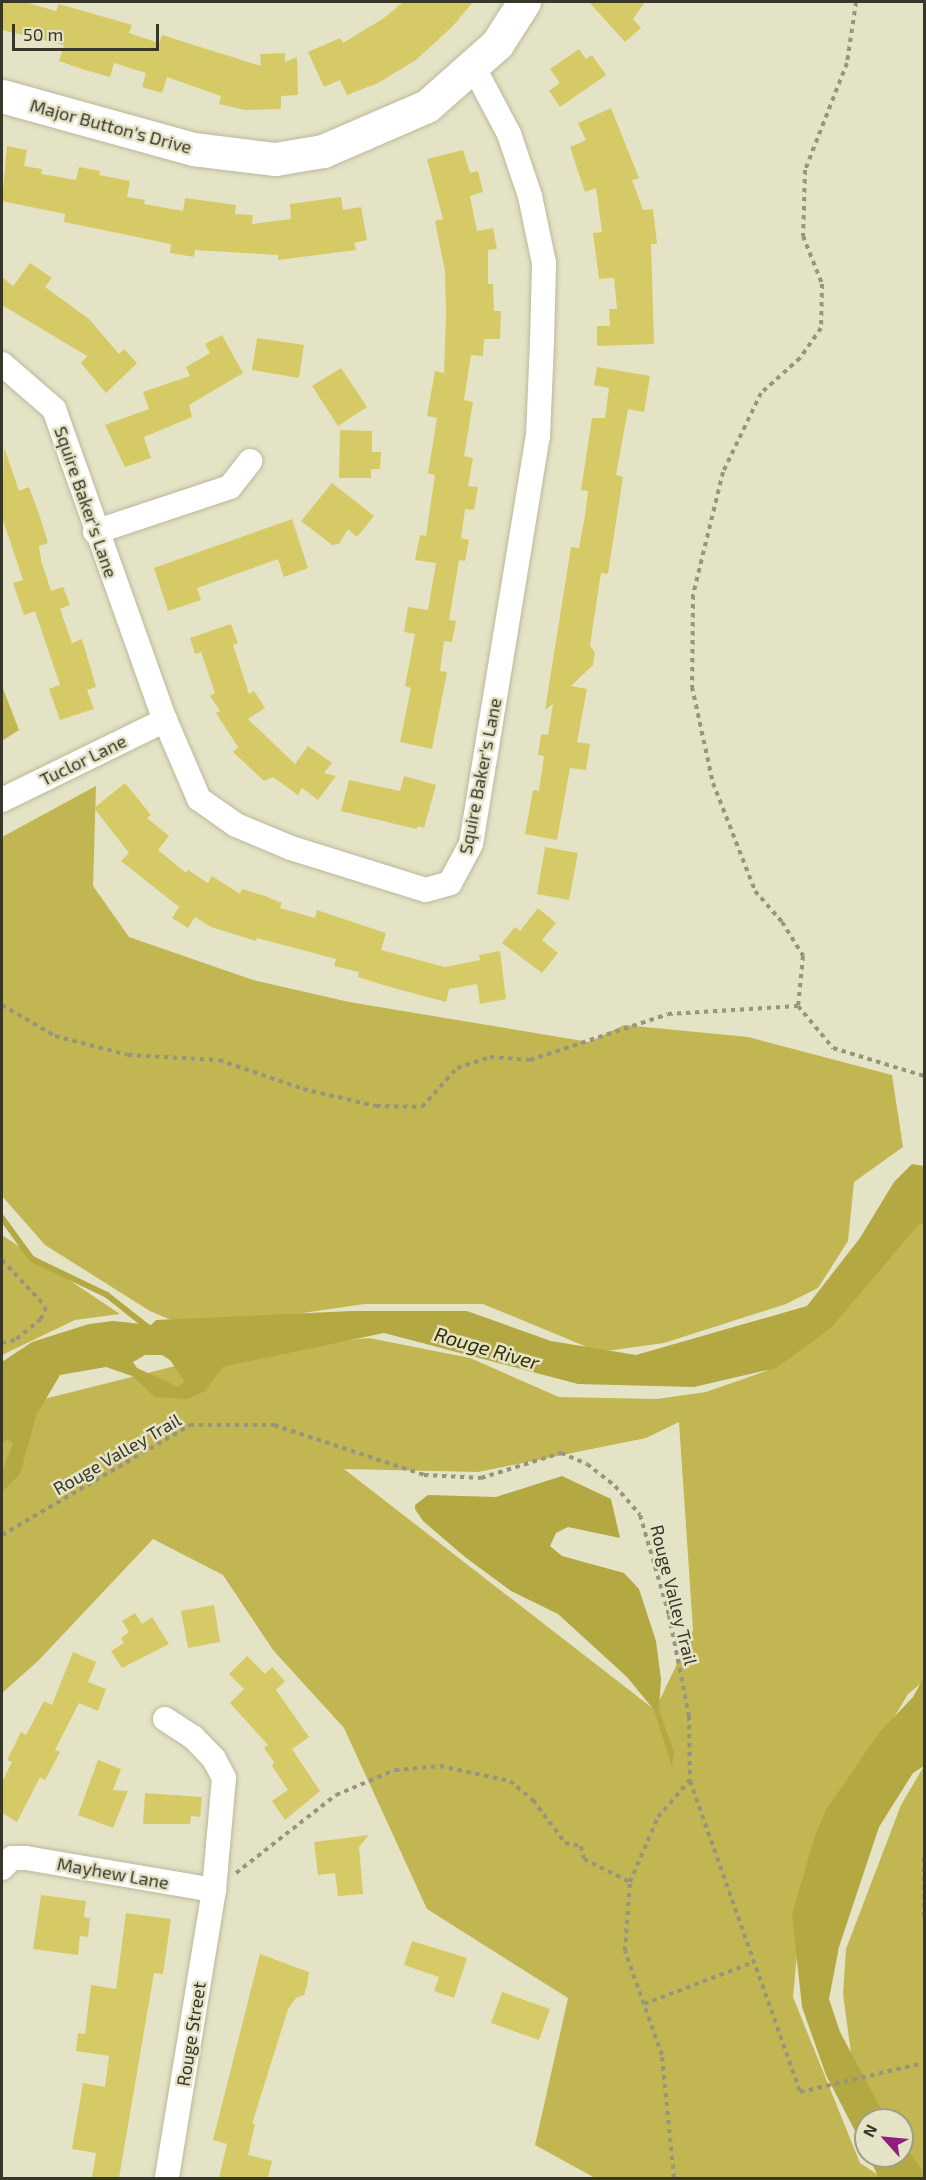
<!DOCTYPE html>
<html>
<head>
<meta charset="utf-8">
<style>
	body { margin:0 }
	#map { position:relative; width:926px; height:2180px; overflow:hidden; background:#e5e3c6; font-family:"Exo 2",sans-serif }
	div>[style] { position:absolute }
	.forest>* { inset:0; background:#c2b652 }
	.water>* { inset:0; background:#b3a842 }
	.stream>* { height:6px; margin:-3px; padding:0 3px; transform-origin:3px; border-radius:3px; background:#b3a842 }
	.building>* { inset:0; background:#d6ca66 }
	.path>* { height:4px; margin-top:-2px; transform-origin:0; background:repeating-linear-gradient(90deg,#96957f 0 4.5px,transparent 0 9px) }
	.roads { filter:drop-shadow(0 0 2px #bbb89c) drop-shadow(0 0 2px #bbb89c) }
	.street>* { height:24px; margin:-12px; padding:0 12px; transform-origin:12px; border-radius:12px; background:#fff }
	.secondary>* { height:33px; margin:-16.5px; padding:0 16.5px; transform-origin:16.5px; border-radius:16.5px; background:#fff }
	span { translate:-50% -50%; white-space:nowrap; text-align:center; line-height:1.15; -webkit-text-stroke:5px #e5e3c6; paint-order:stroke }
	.street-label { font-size:18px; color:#37362a }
	.water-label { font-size:20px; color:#332e01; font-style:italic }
	.frame { position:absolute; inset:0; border:3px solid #37362a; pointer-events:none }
	.north { position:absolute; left:854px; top:2108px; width:60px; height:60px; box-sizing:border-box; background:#e5e3c6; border:2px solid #9f9e88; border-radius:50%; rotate:297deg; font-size:16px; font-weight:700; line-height:24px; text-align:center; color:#37362a }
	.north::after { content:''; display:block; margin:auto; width:21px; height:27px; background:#901e7e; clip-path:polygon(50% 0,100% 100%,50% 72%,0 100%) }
	.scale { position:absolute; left:12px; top:24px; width:147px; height:27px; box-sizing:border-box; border:3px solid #37362a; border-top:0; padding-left:8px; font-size:18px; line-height:21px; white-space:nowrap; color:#37362a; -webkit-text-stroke:4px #e5e3c6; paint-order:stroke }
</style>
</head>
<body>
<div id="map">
	<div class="forest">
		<i style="clip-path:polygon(2px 686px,19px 730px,2px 741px,2px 685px)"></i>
		<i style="clip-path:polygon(96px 786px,93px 886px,129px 937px,253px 980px,349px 1002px,589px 1042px,624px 1025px,748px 1037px,892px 1075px,903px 1147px,854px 1182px,848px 1241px,818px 1288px,786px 1304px,664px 1343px,599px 1352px,483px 1304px,365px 1304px,192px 1329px,150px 1311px,45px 1245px,2px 1196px,2px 837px)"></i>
		<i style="clip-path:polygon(evenodd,909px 1220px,924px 1225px,924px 1681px,908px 1694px,831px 1823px,798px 1944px,793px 1997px,860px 2163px,883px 2178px,595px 2178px,535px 2145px,568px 1998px,427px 1909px,344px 1728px,273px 1650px,223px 1575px,153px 1539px,38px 1661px,2px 1693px,2px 1422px,44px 1399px,231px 1352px,369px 1338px,470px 1358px,559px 1397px,657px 1399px,706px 1392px,766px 1371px,847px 1304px,909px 1220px,679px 1422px,693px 1630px,655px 1710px,344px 1469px,478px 1472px,646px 1438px,679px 1422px)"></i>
		<i style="clip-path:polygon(2px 1235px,120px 1314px,75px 1320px,2px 1355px)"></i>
		<i style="clip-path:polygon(924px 1766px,924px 2173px,902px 2145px,902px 2120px,885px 2120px,851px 2053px,843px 1994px,846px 1949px,901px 1805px)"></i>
	</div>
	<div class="water">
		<i style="clip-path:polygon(evenodd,912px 1164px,924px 1166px,924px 1225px,919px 1224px,831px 1328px,776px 1368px,694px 1387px,578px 1384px,384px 1333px,231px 1365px,223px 1367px,205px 1391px,187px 1399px,155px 1397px,132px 1376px,106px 1367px,60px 1375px,36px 1416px,20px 1474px,2px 1492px,2px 1471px,13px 1444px,8px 1439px,2px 1444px,2px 1362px,32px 1342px,89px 1324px,113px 1321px,151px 1325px,156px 1320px,352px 1311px,467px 1311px,551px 1341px,636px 1355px,807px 1306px,860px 1238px,894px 1182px,912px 1164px,145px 1355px,162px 1355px,170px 1360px,185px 1382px,178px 1387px,137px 1368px,133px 1362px,145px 1355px)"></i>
		<i style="clip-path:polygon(562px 1476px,611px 1499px,620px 1538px,568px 1527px,556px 1533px,550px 1546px,562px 1556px,624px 1573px,639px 1589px,656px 1641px,661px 1679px,659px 1710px,674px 1752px,672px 1767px,654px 1710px,627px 1677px,558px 1614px,511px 1591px,465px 1557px,423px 1521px,415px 1509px,415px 1505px,428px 1495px,496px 1497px)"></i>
		<i style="clip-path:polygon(924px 1677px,924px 1766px,913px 1773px,879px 1827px,839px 1947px,829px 1999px,840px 2032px,887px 2120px,866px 2120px,866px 2152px,826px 2075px,802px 2007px,792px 1914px,815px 1836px,826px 1810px,878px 1734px,913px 1697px)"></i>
		<i style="clip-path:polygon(902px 2143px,924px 2172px,924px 2178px,879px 2178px,868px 2156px,902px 2156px)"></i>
	</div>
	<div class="stream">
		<i style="left:2px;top:1218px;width:51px;rotate:53.8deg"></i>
		<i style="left:32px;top:1259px;width:83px;rotate:25.6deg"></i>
		<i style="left:107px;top:1295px;width:53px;rotate:38.2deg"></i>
	</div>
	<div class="building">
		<i style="clip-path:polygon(2px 2px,25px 2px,56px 11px,59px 4px,132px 25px,129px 33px,159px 43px,162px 35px,261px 66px,260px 54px,285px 53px,285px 62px,297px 57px,298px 95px,281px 96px,281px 109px,245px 110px,219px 104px,221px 96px,167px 77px,162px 93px,142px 87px,146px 73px,114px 63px,110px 77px,82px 69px,59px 61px,64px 45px,2px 30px)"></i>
		<i style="clip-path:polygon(403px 2px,473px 2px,453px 26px,416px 60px,378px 83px,347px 95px,340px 80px,324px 87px,308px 52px,340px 38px,343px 43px,384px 18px)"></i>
		<i style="clip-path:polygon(589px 2px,645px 2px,633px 19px,641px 28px,625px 42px)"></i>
		<i style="clip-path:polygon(579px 49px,586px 59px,592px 55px,606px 75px,560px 107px,549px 91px,560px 83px,550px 69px)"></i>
		<i style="clip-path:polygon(611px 108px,639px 178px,632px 180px,643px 210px,653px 209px,657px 244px,651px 244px,654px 344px,597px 346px,597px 326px,610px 326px,609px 309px,617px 309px,614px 278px,599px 279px,593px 233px,602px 232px,596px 188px,585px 192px,570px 147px,586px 140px,578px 123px)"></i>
		<i style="clip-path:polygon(7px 146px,27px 150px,24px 166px,42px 169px,41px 174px,76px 180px,79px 167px,100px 171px,99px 175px,130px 181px,127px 197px,145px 200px,144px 204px,183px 211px,185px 198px,236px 205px,235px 214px,253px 215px,252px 224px,291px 219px,290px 204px,341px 197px,343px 210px,361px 207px,367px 240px,354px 243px,356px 250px,278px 260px,278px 255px,195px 250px,194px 257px,170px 253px,171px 244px,64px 222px,65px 214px,2px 201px)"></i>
		<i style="clip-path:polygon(463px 150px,470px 173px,478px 171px,483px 192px,470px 196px,477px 231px,493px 228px,497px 249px,488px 250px,488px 284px,493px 284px,494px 311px,501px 311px,500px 339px,484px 339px,483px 356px,471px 355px,464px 400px,473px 402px,464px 456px,473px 458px,468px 486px,478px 487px,474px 510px,465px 509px,461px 538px,469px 540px,465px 561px,459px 560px,449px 620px,456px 621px,452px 642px,444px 641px,440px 671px,447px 672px,432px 749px,400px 742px,411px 688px,405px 686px,415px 634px,404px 632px,408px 607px,428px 610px,436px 563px,415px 560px,420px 535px,426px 536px,435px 475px,428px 473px,437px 418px,427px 416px,435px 371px,444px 373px,446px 313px,445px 271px,435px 221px,443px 219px,427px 159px)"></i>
		<i style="clip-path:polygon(30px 263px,52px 278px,45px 287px,89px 319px,119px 354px,124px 349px,137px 363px,106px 393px,81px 363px,87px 356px,2px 305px,2px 277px,13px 286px)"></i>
		<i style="clip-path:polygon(222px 335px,243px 373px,189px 405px,192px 417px,144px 437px,151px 458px,125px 467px,105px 425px,149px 409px,143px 392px,190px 376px,186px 367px,210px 353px,205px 344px)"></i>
		<i style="clip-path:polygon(257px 338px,304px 345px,299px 378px,252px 370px)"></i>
		<i style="clip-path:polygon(597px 367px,650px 376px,644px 412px,628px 409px,616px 475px,623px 477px,611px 554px,608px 574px,601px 573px,590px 645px,595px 653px,593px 665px,571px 686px,587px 689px,577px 742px,590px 744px,586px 770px,570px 768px,557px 840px,525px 834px,533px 790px,539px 791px,544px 756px,538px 755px,541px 734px,548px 735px,553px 704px,545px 710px,571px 547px,579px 548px,585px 515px,588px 491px,581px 490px,592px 418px,605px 418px,609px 388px,594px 385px)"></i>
		<i style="clip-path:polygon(341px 368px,367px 407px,338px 426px,312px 386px)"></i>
		<i style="clip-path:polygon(340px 430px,372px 431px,372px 452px,381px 452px,380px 469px,371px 469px,371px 478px,339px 478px)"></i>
		<i style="clip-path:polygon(4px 447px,19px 491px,29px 487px,40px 517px,48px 543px,39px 546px,41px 560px,51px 591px,63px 587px,70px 605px,60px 609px,72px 643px,82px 639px,96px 687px,87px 690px,94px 709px,60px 720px,49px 689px,60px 685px,35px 611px,24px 615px,13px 583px,23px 580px,2px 517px)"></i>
		<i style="clip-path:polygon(332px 483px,374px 516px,357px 537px,348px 529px,339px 544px,332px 545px,301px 521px)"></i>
		<i style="clip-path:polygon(292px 519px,308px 568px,284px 577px,278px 559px,197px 588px,201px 600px,168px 611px,154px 568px)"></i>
		<i style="clip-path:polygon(231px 624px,238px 643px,233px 645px,249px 694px,254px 691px,265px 708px,248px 719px,295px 764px,308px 746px,332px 763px,324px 773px,336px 776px,318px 800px,302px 788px,298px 795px,273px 777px,264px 781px,233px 752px,238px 747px,216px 713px,220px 711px,210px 696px,215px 693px,201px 652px,195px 654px,190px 638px)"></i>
		<i style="clip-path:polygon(404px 776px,436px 785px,424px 828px,418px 826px,416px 829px,341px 811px,349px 780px,400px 791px)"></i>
		<i style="clip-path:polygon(125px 783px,151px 815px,147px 818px,169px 836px,158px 850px,186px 873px,188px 870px,208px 883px,212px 876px,240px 894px,242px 889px,265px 896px,282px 903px,280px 908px,315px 918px,317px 910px,386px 933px,381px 950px,445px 967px,480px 960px,479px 955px,500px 951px,506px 999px,480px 1004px,477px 984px,449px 989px,446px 1002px,383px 985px,358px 977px,359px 972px,334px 966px,336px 959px,257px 938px,256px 941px,211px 927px,195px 917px,188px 928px,172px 918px,179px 907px,121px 861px,129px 853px,94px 808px)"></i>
		<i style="clip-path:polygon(545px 847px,578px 853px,569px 900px,537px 894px)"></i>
		<i style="clip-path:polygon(538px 908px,556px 923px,542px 940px,558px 953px,542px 973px,502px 943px,515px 927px,520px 931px)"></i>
		<i style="clip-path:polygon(214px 1605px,220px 1642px,188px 1648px,181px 1611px)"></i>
		<i style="clip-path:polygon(135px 1613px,142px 1624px,152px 1617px,169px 1644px,122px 1668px,111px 1651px,124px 1643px,121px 1638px,129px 1632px,122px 1621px)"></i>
		<i style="clip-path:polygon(73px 1652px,96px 1662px,88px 1682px,106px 1689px,98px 1711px,79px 1703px,55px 1750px,60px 1752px,45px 1780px,40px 1777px,17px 1822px,2px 1813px,2px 1782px,12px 1762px,7px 1760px,21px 1732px,26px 1735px,44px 1701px,52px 1705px)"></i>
		<i style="clip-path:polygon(247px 1656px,265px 1674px,272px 1667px,285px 1681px,276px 1690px,309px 1737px,292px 1749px,320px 1791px,285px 1820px,272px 1801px,288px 1790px,272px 1766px,274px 1762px,264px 1748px,268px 1745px,230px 1703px,244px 1689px,229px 1674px)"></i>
		<i style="clip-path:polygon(98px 1760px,121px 1769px,113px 1790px,128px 1791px,113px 1828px,78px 1815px)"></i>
		<i style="clip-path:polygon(145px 1793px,202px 1797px,200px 1817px,191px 1816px,190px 1824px,143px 1824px)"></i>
		<i style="clip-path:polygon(369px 1835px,359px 1847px,363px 1894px,338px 1896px,335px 1873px,318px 1875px,314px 1842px)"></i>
		<i style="clip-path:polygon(41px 1895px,86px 1901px,84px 1917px,90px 1918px,88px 1937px,80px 1936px,78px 1955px,33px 1949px)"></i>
		<i style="clip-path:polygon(126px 1913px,171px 1919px,163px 1974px,154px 1973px,119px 2178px,92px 2178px,96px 2153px,72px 2149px,83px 2083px,105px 2087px,109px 2056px,76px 2051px,78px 2033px,85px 2034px,91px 1985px,116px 1989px)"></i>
		<i style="clip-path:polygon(412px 1941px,467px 1958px,454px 1998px,434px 1991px,439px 1977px,404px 1965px)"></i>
		<i style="clip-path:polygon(260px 1954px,309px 1972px,307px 1986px,304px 1995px,296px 1998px,288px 2009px,252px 2124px,255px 2124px,248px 2155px,272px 2161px,268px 2178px,219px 2178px,227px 2144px,213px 2140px)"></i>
		<i style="clip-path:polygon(502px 1992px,550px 2009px,539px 2040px,491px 2023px)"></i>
	</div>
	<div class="path">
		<i style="left:856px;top:2px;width:62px;rotate:98.4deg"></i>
		<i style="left:847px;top:63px;width:115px;rotate:111.4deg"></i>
		<i style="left:805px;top:170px;width:66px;rotate:91.7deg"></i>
		<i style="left:803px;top:236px;width:52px;rotate:68.4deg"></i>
		<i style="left:822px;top:284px;width:44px;rotate:91.3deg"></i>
		<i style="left:821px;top:328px;width:37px;rotate:125deg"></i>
		<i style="left:800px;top:358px;width:52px;rotate:138.1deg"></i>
		<i style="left:761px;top:393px;width:88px;rotate:115.7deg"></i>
		<i style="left:723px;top:472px;width:127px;rotate:103.7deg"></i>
		<i style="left:693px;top:595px;width:92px;rotate:90.6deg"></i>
		<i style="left:692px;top:687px;width:98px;rotate:77.7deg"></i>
		<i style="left:713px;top:783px;width:116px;rotate:68.7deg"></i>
		<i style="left:755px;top:891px;width:41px;rotate:48.9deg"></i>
		<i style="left:782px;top:922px;width:40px;rotate:58deg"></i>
		<i style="left:803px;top:956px;width:50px;rotate:95.7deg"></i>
		<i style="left:798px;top:1006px;width:55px;rotate:50.2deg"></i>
		<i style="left:833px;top:1048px;width:95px;rotate:17.1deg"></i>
		<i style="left:2px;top:1005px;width:61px;rotate:30.3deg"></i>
		<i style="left:55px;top:1036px;width:75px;rotate:14.6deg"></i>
		<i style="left:128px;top:1055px;width:91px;rotate:3.1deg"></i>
		<i style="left:219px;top:1060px;width:89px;rotate:19deg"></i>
		<i style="left:303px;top:1089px;width:75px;rotate:13.1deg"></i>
		<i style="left:376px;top:1106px;width:46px;rotate:1.2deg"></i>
		<i style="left:422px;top:1107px;width:52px;rotate:-48.1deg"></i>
		<i style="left:457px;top:1068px;width:35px;rotate:-18deg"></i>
		<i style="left:490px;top:1057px;width:40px;rotate:4.3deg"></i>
		<i style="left:530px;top:1060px;width:145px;rotate:-18.4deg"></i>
		<i style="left:668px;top:1014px;width:130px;rotate:-3.5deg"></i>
		<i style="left:2px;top:1260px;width:64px;rotate:46.9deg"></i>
		<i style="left:46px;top:1307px;width:13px;rotate:113deg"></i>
		<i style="left:41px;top:1319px;width:33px;rotate:141deg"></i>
		<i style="left:15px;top:1340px;width:13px;rotate:167deg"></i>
		<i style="left:2px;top:1535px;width:218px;rotate:-30.3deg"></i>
		<i style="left:190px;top:1425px;width:84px"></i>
		<i style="left:274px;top:1425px;width:158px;rotate:18.4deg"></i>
		<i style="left:424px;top:1475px;width:57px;rotate:3deg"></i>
		<i style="left:481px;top:1478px;width:84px;rotate:-17.4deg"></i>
		<i style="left:561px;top:1453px;width:28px;rotate:23deg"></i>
		<i style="left:587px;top:1464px;width:36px;rotate:38deg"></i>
		<i style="left:615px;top:1486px;width:38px;rotate:49deg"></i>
		<i style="left:640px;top:1515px;width:104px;rotate:73.8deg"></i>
		<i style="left:669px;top:1615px;width:103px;rotate:78.8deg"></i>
		<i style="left:689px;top:1716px;width:65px;rotate:89.1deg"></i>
		<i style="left:690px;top:1781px;width:330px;rotate:70.5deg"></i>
		<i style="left:800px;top:2092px;width:127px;rotate:-13.2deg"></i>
		<i style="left:924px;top:1858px;width:61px;rotate:90deg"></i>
		<i style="left:236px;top:1873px;width:127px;rotate:-38deg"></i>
		<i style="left:336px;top:1795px;width:64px;rotate:-23deg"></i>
		<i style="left:395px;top:1770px;width:45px;rotate:-5.1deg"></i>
		<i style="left:440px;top:1766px;width:72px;rotate:12.1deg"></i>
		<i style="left:510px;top:1781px;width:30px;rotate:40deg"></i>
		<i style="left:533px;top:1800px;width:54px;rotate:53.3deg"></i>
		<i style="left:565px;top:1843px;width:16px;rotate:11deg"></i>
		<i style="left:581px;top:1846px;width:13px;rotate:77deg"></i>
		<i style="left:584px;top:1859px;width:51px;rotate:26.6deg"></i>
		<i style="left:644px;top:2004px;width:118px;rotate:-20.9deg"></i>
		<i style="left:674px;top:2178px;width:124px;rotate:-95.6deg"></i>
		<i style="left:662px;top:2055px;width:110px;rotate:-109.6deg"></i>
		<i style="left:625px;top:1951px;width:69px;rotate:-85.9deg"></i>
		<i style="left:630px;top:1882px;width:71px;rotate:-66.7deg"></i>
		<i style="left:658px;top:1817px;width:48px;rotate:-49.3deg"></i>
	</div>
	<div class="roads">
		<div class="street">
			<i style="left:2px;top:364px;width:69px;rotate:40.9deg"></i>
			<i style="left:54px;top:409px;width:330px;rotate:70.4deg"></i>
			<i style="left:165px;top:720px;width:86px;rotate:66.7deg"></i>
			<i style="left:199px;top:799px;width:45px;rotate:35.1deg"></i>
			<i style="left:236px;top:825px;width:60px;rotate:22.7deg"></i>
			<i style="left:291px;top:848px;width:141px;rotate:17.3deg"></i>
			<i style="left:426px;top:890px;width:25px;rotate:-16deg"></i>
			<i style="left:450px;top:883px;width:44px;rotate:-61.7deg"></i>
			<i style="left:471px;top:844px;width:412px;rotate:-80.7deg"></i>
			<i style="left:538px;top:437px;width:95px;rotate:-87.6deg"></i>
			<i style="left:542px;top:342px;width:79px;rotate:-88.5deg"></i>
			<i style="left:544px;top:263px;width:68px;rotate:-101.8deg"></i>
			<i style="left:530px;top:196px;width:65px;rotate:-108.7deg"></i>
			<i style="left:509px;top:134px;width:75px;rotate:-117.9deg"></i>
			<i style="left:95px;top:532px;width:142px;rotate:-18.4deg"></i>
			<i style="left:230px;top:487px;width:33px;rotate:-52deg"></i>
			<i style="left:2px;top:800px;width:182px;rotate:-26.1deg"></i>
			<i style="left:165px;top:1719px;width:33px;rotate:33deg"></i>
			<i style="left:193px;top:1737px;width:30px;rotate:46deg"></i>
			<i style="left:214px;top:1759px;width:21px;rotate:62deg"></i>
			<i style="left:224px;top:1778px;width:112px;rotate:95.1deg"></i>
			<i style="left:214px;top:1890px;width:292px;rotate:99.3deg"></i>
			<i style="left:2px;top:1868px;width:14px;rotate:-45deg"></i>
			<i style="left:12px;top:1858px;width:14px"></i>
			<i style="left:26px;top:1858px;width:191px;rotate:9.7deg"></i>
		</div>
		<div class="secondary">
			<i style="left:2px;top:96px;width:198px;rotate:15.5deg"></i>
			<i style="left:193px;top:149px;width:83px;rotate:7deg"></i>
			<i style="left:275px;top:159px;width:49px;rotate:-9.5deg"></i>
			<i style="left:323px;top:151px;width:113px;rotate:-23.4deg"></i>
			<i style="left:427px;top:106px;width:94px;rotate:-41.5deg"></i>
			<i style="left:497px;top:44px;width:50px;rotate:-57.3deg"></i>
		</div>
	</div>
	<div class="street-label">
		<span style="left:111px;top:126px;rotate:15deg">Major Button's Drive</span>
		<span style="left:86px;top:502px;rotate:71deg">Squire Baker's Lane</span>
		<span style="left:83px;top:760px;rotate:-26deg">Tuclor Lane</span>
		<span style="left:480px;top:776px;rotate:-79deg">Squire Baker's Lane</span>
		<span style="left:117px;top:1454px;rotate:-30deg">Rouge Valley Trail</span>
		<span style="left:674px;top:1595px;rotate:76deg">Rouge Valley Trail</span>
		<span style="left:113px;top:1873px;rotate:10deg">Mayhew Lane</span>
		<span style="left:191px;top:2034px;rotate:-81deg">Rouge Street</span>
	</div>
	<div class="water-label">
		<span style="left:487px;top:1348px;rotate:16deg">Rouge River</span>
	</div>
	<div class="frame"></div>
	<div class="north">N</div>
	<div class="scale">50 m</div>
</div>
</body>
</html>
